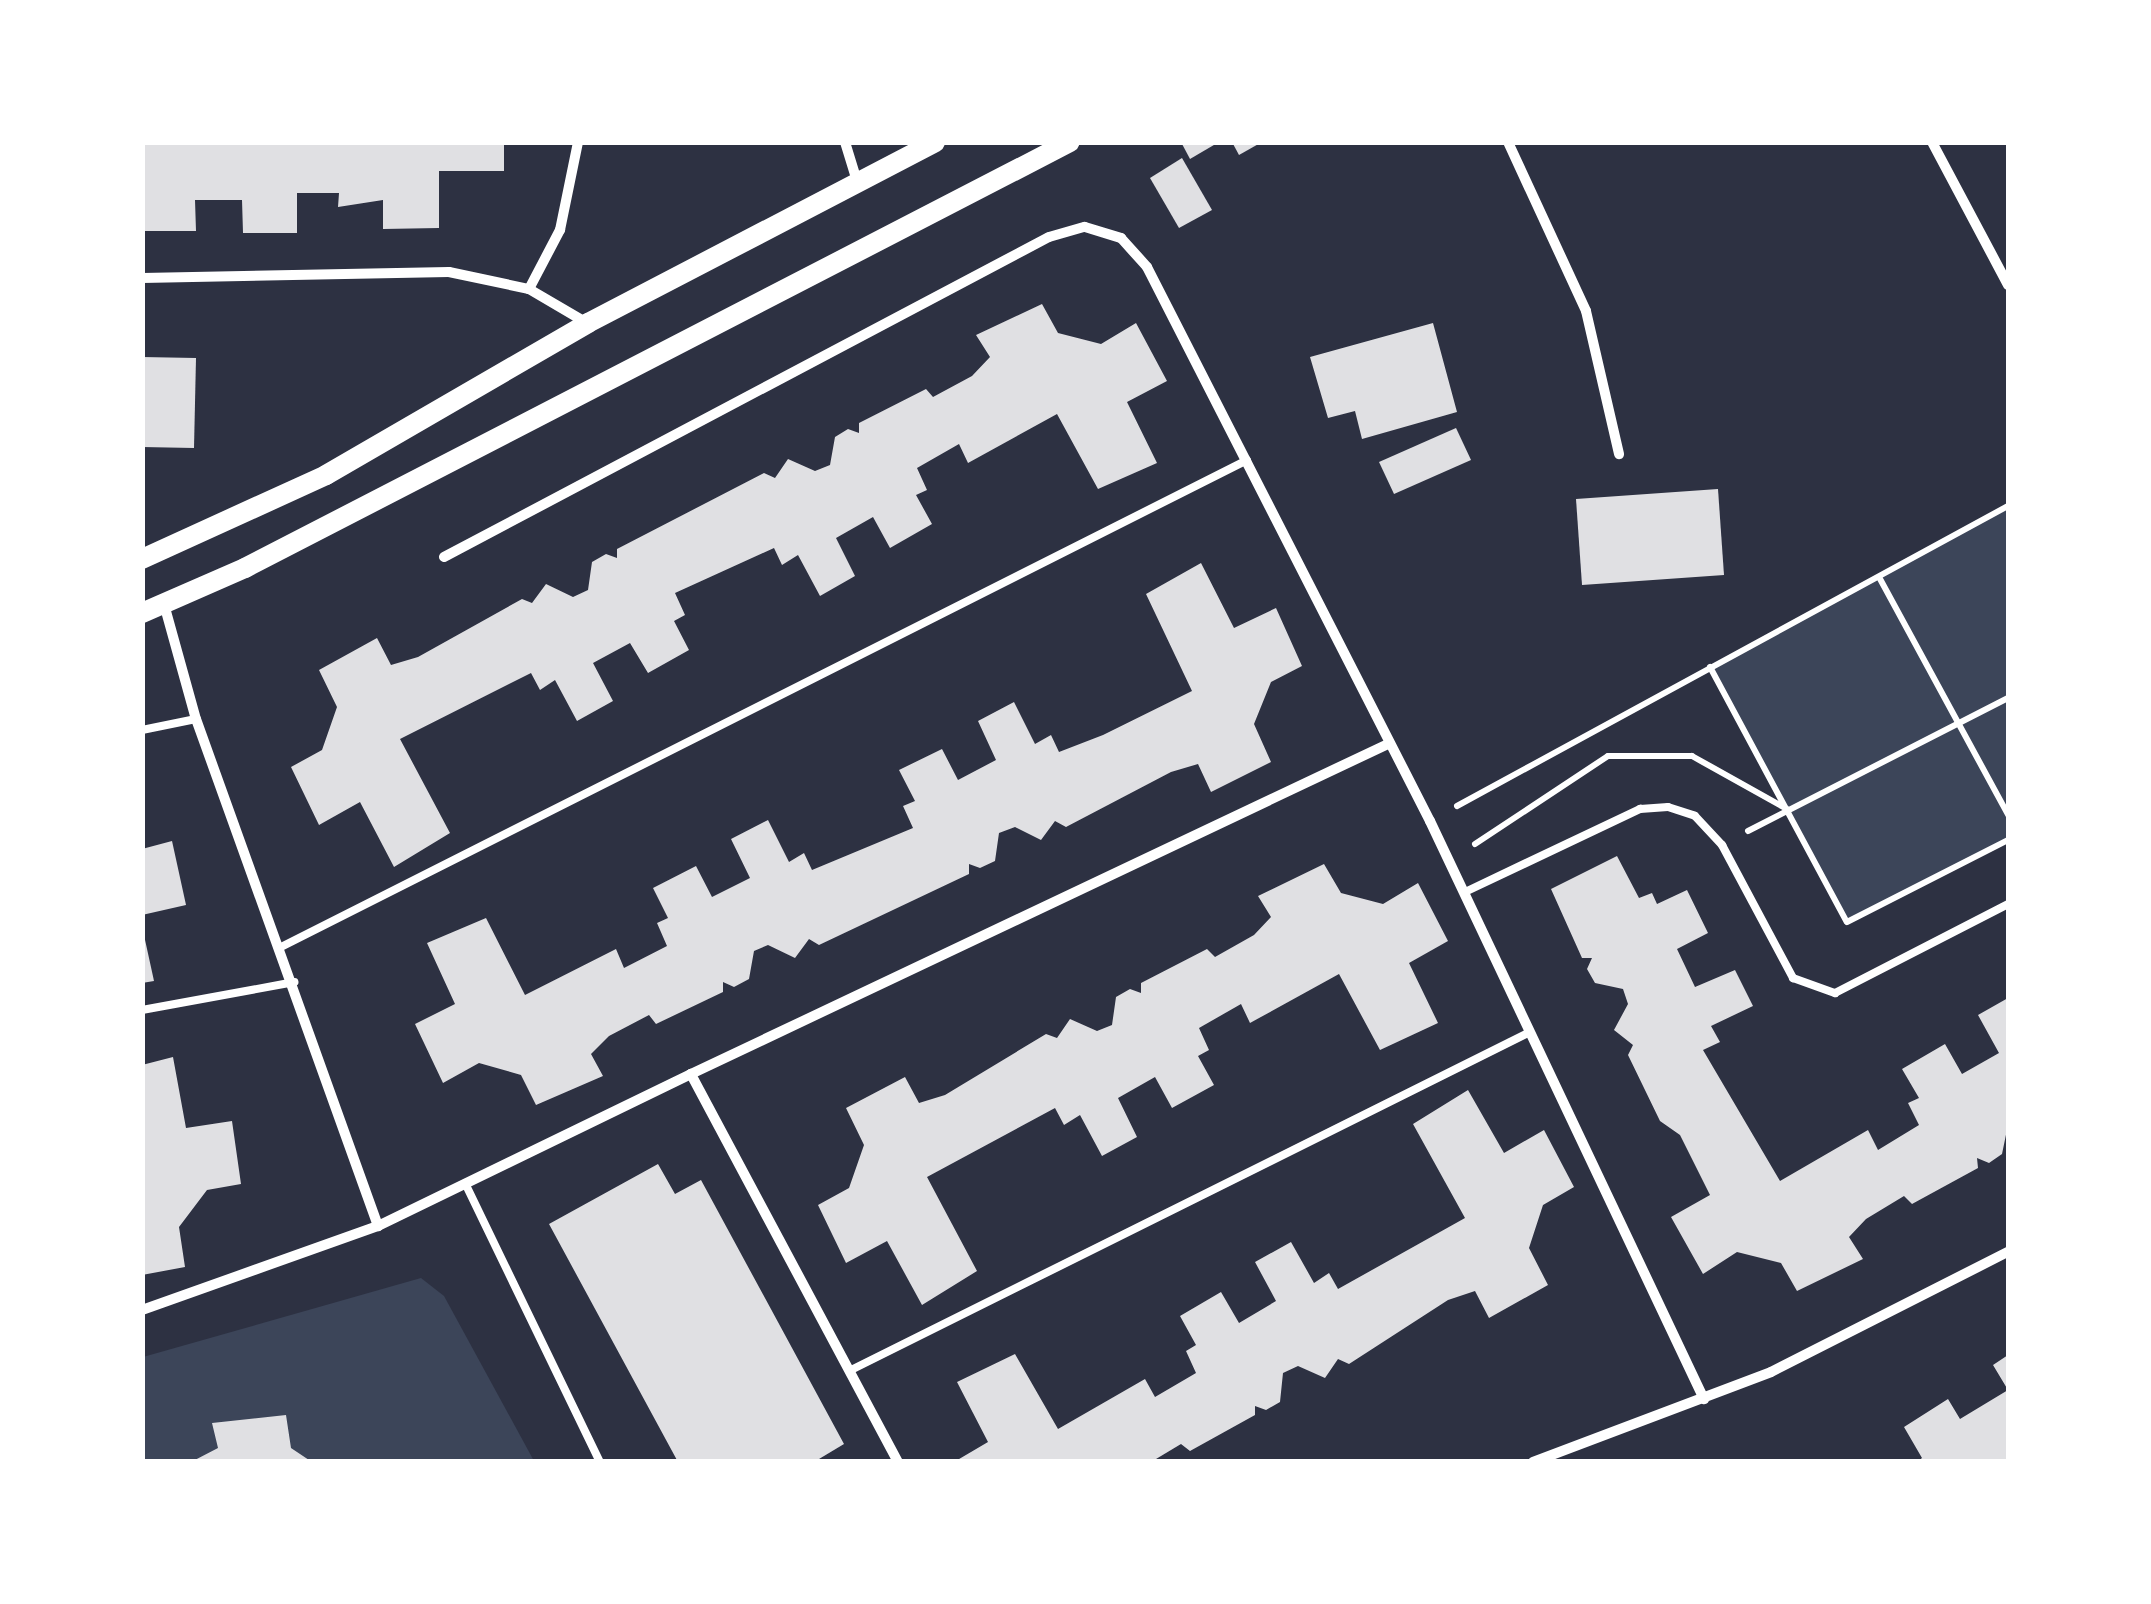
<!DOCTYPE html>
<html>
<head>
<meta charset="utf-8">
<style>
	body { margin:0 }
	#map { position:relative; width:2151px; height:1604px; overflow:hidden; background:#2d3142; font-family:"Titillium Web",sans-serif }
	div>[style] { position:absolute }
	.green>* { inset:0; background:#3c4559 }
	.building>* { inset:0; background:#e0e0e3 }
	.path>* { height:6px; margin:-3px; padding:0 3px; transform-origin:3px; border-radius:3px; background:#fff }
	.service>* { height:8px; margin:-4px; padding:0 4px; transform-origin:4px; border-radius:4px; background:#fff }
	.minor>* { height:10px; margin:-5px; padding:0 5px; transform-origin:5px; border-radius:5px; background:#fff }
	.secondary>* { height:20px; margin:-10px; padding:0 10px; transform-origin:10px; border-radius:10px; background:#fff }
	span { translate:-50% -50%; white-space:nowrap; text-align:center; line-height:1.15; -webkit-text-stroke:8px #fff; paint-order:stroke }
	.frame { position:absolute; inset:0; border:145px solid #fff; pointer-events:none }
</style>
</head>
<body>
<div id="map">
	<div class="green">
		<i style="clip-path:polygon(2008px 506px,2008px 840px,1847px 922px,1710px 667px)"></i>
		<i style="clip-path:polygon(421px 1278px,444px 1296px,534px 1461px,143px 1462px,143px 1357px)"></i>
	</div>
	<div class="building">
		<i style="clip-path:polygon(142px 142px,504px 142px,504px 171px,439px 171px,439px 228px,383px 229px,383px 200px,338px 207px,339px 193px,297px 193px,297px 233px,243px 233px,242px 200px,195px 200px,196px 231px,142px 231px)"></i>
		<i style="clip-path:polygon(1181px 142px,1219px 142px,1190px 159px)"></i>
		<i style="clip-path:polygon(1232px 142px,1262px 142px,1239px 155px)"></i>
		<i style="clip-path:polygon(1182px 158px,1212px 210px,1179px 228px,1150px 178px)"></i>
		<i style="clip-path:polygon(1042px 304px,1058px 333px,1101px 344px,1136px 323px,1167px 381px,1127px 402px,1157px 463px,1098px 489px,1057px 414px,968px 463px,959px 444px,917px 468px,927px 490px,916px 495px,932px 524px,890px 548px,873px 517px,836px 538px,855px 576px,820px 596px,798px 555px,782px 565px,774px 548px,675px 593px,685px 615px,674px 621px,689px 650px,648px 673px,630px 643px,593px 663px,613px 701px,577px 721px,555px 680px,540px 690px,531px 673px,400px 739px,450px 833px,394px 867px,360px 802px,319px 825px,291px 767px,322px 750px,337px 707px,319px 670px,377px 638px,391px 665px,418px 657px,522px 599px,532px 603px,546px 584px,573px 597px,588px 590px,592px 562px,606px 554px,617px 558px,617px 549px,764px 473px,775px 478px,788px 459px,815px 471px,830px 465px,835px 437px,848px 429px,859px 433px,859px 423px,926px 389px,933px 397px,972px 376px,990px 357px,976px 335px)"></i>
		<i style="clip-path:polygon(1433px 323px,1457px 412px,1362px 439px,1355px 411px,1328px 418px,1310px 357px)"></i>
		<i style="clip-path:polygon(142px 357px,196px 358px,194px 448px,142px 447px)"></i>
		<i style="clip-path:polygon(1456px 428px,1471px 460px,1394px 494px,1379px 462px)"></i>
		<i style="clip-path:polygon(1718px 489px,1724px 575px,1582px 585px,1576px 499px)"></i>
		<i style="clip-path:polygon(1201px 563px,1234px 628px,1276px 608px,1302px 666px,1271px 682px,1254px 724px,1271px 762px,1211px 792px,1198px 764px,1171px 772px,1066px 827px,1055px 821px,1041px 840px,1015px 827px,999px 833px,995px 861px,980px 868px,969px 864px,969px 874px,819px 945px,809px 939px,795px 958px,768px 945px,754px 951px,749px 979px,734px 987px,723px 982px,723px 992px,656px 1024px,649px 1015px,609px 1036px,591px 1054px,603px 1076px,536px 1105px,521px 1075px,479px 1063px,443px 1083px,415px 1024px,455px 1004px,427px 943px,486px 918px,525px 995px,616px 949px,624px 968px,667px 946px,657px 923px,668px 918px,653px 888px,696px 866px,712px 897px,750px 878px,731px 839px,768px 820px,789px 862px,804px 853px,812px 870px,913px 828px,903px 806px,915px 801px,899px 770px,942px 749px,958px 780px,996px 760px,978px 721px,1014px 702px,1035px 744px,1051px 735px,1059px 752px,1103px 735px,1192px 691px,1146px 594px)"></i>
		<i style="clip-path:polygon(172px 841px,186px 905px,142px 915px,142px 849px)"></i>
		<i style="clip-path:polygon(1617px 856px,1639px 898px,1652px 893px,1657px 904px,1687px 890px,1708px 933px,1677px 949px,1695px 987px,1735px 970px,1753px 1006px,1711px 1026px,1720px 1042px,1703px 1050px,1780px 1181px,1868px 1130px,1878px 1150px,1919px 1125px,1908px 1103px,1919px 1098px,1902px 1069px,1945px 1044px,1962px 1074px,1999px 1053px,1978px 1015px,2008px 998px,2008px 1125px,2002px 1154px,1989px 1163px,1977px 1158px,1978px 1168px,1912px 1204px,1904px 1196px,1866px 1219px,1849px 1237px,1863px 1259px,1797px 1291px,1781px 1263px,1737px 1252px,1703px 1274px,1671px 1217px,1710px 1195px,1680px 1135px,1660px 1121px,1628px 1055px,1633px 1045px,1614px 1030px,1628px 1004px,1623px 989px,1595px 983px,1587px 969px,1592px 958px,1582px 958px,1551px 889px)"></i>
		<i style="clip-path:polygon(1324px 864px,1341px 893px,1383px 904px,1418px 883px,1448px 941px,1409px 963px,1438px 1023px,1380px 1050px,1339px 974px,1250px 1023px,1241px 1004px,1199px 1028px,1209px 1050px,1198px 1056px,1214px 1085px,1172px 1108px,1155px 1077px,1118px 1098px,1137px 1137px,1102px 1156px,1080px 1115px,1064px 1125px,1055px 1108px,927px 1177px,977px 1271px,922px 1305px,887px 1241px,846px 1263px,818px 1205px,849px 1188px,864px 1145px,846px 1108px,905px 1077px,919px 1103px,945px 1095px,1046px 1034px,1057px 1038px,1070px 1019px,1097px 1031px,1112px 1025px,1116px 997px,1130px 989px,1141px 993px,1141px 983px,1207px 949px,1215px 957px,1254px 935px,1271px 917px,1258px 896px)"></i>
		<i style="clip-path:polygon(142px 926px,154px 981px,142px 983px)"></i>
		<i style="clip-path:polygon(173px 1057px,186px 1128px,232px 1121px,241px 1184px,207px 1190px,179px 1227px,185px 1267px,142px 1275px,142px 1065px)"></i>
		<i style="clip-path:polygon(1468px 1090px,1504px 1153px,1544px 1130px,1574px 1187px,1543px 1205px,1529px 1248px,1548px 1285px,1489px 1318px,1475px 1291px,1448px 1300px,1349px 1364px,1338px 1359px,1325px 1378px,1298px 1366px,1283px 1373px,1280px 1402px,1266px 1410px,1255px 1406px,1255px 1415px,1190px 1451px,1181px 1444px,1151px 1462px,954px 1462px,988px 1442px,957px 1382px,1015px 1354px,1058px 1429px,1145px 1379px,1155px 1397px,1196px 1373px,1186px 1351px,1196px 1345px,1180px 1316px,1221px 1292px,1239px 1323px,1276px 1301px,1255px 1262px,1291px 1242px,1314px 1283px,1329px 1273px,1338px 1289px,1465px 1218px,1413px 1124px)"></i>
		<i style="clip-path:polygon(658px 1164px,675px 1194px,701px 1180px,844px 1444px,814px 1462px,678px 1462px,549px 1224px)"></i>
		<i style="clip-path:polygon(2008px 1355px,2008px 1462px,1917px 1462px,1922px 1458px,1904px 1427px,1948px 1399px,1960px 1419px,2008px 1390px,1993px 1365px)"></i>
		<i style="clip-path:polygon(286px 1415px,291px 1448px,312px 1462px,191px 1462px,218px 1448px,212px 1423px)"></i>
	</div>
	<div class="path">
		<i style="left:1879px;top:577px;width:271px;rotate:61.5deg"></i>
		<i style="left:1710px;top:667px;width:289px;rotate:61.8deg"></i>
		<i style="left:1847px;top:922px;width:181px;rotate:-27deg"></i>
		<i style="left:1457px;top:806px;width:627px;rotate:-28.57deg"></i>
		<i style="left:1748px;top:831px;width:292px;rotate:-27.1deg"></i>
		<i style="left:1475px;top:844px;width:159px;rotate:-33.5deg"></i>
		<i style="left:1608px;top:756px;width:84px"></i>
		<i style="left:1692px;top:756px;width:109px;rotate:29.2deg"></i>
	</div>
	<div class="service">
		<i style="left:142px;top:730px;width:55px;rotate:-11.5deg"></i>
		<i style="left:1465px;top:892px;width:194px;rotate:-25.4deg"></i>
		<i style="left:1640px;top:809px;width:28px;rotate:-4deg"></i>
		<i style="left:1668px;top:807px;width:28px;rotate:18deg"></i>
		<i style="left:1695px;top:816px;width:40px;rotate:47deg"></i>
		<i style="left:1722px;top:845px;width:151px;rotate:61.9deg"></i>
		<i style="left:1793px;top:978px;width:45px;rotate:19.7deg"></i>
		<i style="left:1835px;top:993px;width:195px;rotate:-27.2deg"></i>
		<i style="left:279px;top:948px;width:1084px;rotate:-26.75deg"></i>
		<i style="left:142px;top:1010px;width:155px;rotate:-10.4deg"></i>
		<i style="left:465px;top:1183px;width:310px;rotate:64.2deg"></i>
		<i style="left:851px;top:1370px;width:758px;rotate:-26.46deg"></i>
	</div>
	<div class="minor">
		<i style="left:845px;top:142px;width:41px;rotate:72.9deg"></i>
		<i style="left:1508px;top:142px;width:186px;rotate:65.2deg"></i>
		<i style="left:1586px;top:311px;width:147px;rotate:77deg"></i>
		<i style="left:1932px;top:142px;width:162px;rotate:62deg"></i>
		<i style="left:142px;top:278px;width:307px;rotate:-1.1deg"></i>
		<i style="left:449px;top:272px;width:82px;rotate:12deg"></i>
		<i style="left:529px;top:289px;width:67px;rotate:30.4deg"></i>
		<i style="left:529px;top:289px;width:67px;rotate:-62.3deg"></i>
		<i style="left:560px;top:230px;width:90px;rotate:-78.4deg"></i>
		<i style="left:444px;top:557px;width:684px;rotate:-27.88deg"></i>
		<i style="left:1049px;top:237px;width:37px;rotate:-16deg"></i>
		<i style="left:1085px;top:227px;width:38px;rotate:17deg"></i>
		<i style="left:1121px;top:238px;width:39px;rotate:48deg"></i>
		<i style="left:1147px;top:267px;width:622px;rotate:62.94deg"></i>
		<i style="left:1430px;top:821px;width:640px;rotate:64.64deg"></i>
		<i style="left:164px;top:604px;width:119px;rotate:74.5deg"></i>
		<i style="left:196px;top:719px;width:539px;rotate:70.25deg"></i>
		<i style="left:378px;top:1226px;width:348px;rotate:-25.9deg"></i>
		<i style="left:142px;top:1310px;width:251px;rotate:-19.6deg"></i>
		<i style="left:898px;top:1462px;width:440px;rotate:-118.1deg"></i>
		<i style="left:691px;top:1074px;width:773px;rotate:-25.34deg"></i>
		<i style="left:1533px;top:1462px;width:254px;rotate:-20.7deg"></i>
		<i style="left:1771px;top:1372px;width:266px;rotate:-26.9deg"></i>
	</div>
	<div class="secondary">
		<i style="left:142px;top:559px;width:202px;rotate:-24.5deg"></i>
		<i style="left:326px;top:475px;width:303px;rotate:-30.1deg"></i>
		<i style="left:588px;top:323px;width:391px;rotate:-27.5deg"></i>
		<i style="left:142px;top:613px;width:112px;rotate:-23.6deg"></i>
		<i style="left:245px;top:568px;width:928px;rotate:-27.31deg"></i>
	</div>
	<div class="frame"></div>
</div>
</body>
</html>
